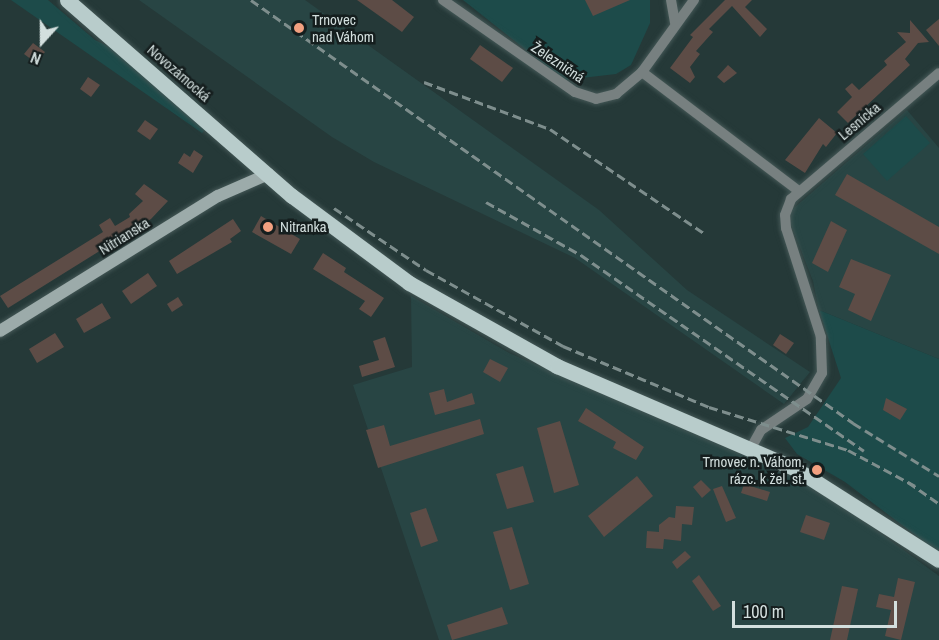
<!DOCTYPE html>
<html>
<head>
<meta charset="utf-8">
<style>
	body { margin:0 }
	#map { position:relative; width:939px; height:640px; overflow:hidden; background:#253938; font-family:"Archivo Narrow",sans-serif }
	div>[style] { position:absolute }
	.built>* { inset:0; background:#284544 }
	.green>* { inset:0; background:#1d4b4a }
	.building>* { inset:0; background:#5d4c46 }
	.roads { filter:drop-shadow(0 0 2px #445756) drop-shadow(0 0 2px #445756) }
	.minor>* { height:10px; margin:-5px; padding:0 5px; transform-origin:5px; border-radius:5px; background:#778080 }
	.secondary>* { height:12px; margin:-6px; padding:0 6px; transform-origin:6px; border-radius:6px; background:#9cabaa }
	.primary>* { height:15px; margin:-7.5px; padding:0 7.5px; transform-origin:7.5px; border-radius:7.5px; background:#b8cccb }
	.rail>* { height:3px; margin-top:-1.5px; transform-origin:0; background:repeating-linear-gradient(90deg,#7e8e8d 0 9px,transparent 0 13.5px) }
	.dots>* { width:16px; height:16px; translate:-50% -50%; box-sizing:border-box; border:3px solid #151e1e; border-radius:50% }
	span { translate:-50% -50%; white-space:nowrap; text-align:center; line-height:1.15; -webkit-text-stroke:5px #151e1e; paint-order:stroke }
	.poi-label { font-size:15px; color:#d3dfde }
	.left { translate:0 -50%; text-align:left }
	.right { translate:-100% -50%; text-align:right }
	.street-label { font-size:15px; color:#d3dfde }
	.north { position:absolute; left:12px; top:12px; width:60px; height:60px; -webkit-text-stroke:4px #151e1e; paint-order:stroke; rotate:201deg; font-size:16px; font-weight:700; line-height:24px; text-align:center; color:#d3dfde }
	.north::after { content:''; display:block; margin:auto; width:21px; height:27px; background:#d3dfde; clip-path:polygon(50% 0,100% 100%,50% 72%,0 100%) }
	.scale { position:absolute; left:732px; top:601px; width:165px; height:27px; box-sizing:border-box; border:3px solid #d3dfde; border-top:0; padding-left:8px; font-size:18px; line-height:21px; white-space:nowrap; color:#d3dfde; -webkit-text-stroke:4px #151e1e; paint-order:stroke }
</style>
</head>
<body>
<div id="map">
	<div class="built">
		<i style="clip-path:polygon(139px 0,305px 0,599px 210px,687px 290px,810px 372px,784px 404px,575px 258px,374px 162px,332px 137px)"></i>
		<i style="clip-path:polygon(907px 110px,939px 148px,939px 359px,819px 310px,813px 281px,787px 214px)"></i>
		<i style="clip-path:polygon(411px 296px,509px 353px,817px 487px,939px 576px,939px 640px,439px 640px,353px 385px,412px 367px)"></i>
	</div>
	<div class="green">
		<i style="clip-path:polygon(11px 0,48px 0,95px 40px,116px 50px,206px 129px,202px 133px)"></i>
		<i style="clip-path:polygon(463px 0,650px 0,650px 23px,631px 65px,616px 74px,564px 80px)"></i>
		<i style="clip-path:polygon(906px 116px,930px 143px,887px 181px,863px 154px)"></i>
		<i style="clip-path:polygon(819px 310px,939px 359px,939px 553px,845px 482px,797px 454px,785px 438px,808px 427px,841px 378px)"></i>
	</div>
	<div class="building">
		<i style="clip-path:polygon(357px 0,392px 0,414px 17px,402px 32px)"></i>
		<i style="clip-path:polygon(585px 0,630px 0,593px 16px)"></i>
		<i style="clip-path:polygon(725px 0,752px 0,745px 7px,767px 29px,760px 37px,732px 6px,709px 29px,713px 32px,696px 51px,700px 54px,690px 67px,695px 77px,690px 83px,670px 68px,693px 37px,690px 35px)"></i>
		<i style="clip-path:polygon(939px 19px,939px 46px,926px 30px)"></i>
		<i style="clip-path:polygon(910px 20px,929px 42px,918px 43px,905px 59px,910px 65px,848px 123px,837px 112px,852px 97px,845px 89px,852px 83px,859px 90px,887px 65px,884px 61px,906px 42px,897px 32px,910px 33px)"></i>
		<i style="clip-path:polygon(33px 43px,45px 52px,36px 63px,24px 54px)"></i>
		<i style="clip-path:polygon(480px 45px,513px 68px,502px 82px,470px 59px)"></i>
		<i style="clip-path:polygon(728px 65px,737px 73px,724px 83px,717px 77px)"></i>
		<i style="clip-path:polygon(88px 77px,100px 85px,91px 97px,80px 89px)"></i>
		<i style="clip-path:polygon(819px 118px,837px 133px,826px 147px,823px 144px,805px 173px,785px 160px)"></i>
		<i style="clip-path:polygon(145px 120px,158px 129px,150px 140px,137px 131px)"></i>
		<i style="clip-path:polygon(194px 150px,203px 156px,193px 173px,178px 163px,184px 153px,190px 157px)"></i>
		<i style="clip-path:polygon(847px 174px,939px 227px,939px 254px,835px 195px)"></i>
		<i style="clip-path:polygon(144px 184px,168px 201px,151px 219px,8px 308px,0 296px,103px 232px,99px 225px,110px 218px,115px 226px,130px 217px,129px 214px,143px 201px,135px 194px)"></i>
		<i style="clip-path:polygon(261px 216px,300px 239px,291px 254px,252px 232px)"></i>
		<i style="clip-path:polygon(233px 219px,241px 231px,230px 239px,232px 242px,177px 274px,169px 261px)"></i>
		<i style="clip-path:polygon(831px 221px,847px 230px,828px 272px,812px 263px)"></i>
		<i style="clip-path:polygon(323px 253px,346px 268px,344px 272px,384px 298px,371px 317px,359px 309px,365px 301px,313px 269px)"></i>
		<i style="clip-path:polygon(851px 259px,891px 275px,871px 321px,848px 310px,855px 294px,839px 287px)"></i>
		<i style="clip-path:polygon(148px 273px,157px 286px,131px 304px,122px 291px)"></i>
		<i style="clip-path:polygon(178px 297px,183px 305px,172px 312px,167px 304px)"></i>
		<i style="clip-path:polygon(102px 303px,111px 318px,84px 333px,76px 319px)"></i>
		<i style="clip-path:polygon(55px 333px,64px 347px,37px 363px,29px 349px)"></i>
		<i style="clip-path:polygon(780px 334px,794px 343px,786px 354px,773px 345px)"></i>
		<i style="clip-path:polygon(385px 337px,395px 367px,362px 377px,359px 366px,379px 360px,373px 341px)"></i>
		<i style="clip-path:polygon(490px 359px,508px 368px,500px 382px,483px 372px)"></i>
		<i style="clip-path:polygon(444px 389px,447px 402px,472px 393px,475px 404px,435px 415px,429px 393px)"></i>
		<i style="clip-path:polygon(886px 398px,907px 409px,900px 420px,883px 410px)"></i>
		<i style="clip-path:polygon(586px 408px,644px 447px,636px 460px,613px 448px,616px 442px,578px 421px)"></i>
		<i style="clip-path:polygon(480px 419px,484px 434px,378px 468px,366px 430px,384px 425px,390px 446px)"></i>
		<i style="clip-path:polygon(560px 421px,579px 485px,554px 493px,537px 428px)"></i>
		<i style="clip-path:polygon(523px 466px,534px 502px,507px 509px,496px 474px)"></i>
		<i style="clip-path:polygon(637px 476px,653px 496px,604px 537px,588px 516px)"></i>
		<i style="clip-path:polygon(701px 480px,711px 490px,702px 498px,693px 487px)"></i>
		<i style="clip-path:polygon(744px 484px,770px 492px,767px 501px,741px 493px)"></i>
		<i style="clip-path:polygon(722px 486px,736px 518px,726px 522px,713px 489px)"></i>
		<i style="clip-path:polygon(676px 506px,694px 507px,692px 525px,682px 524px,681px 541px,664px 539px,663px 549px,646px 548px,647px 531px,659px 532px,659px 525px,669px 517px,675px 518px)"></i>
		<i style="clip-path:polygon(426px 508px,438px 541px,421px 547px,410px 513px)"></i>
		<i style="clip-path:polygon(806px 515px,830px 523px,824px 540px,800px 532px)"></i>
		<i style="clip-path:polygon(512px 527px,529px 584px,510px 590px,493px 532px)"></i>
		<i style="clip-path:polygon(685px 551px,691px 557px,677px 569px,672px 562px)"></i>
		<i style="clip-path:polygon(699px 575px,721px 606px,713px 611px,692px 581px)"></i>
		<i style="clip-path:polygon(898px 578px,915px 582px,901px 640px,885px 636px,891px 610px,876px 607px,879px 594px,894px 597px)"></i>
		<i style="clip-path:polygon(842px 586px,858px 589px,847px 640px,830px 640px)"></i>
		<i style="clip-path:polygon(502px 607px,508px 624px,452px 640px,447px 625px)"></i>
	</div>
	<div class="roads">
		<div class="minor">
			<i style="left:443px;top:0;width:161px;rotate:34.9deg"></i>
			<i style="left:575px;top:92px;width:22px;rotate:18deg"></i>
			<i style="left:596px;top:99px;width:21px;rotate:-14deg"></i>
			<i style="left:616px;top:94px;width:34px;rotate:-40deg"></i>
			<i style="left:642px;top:72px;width:89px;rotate:-54.2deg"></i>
			<i style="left:671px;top:0;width:23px;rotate:80deg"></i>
			<i style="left:642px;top:72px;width:197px;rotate:37.2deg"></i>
			<i style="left:751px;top:448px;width:21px;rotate:-61deg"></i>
			<i style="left:761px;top:430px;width:55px;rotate:-34deg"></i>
			<i style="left:807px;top:399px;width:30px;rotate:-60deg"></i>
			<i style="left:822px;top:373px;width:36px;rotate:-92deg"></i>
			<i style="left:821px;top:337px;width:114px;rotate:-107.8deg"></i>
			<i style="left:786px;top:228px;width:13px;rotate:-94deg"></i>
			<i style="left:785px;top:215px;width:17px;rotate:-69deg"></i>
			<i style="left:791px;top:199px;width:194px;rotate:-40.4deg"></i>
		</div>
		<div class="secondary">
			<i style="left:0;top:331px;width:256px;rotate:-31.8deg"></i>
			<i style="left:218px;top:196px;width:55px;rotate:-23.7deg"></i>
		</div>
		<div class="primary">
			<i style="left:67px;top:0;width:298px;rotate:41.1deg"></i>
			<i style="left:292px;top:196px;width:146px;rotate:36.6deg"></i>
			<i style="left:409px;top:283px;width:170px;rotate:29.3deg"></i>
			<i style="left:557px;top:366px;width:260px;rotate:23.3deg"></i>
			<i style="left:796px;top:469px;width:169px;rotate:32.5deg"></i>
		</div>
	</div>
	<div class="rail">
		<i style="left:251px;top:0;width:736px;rotate:35.09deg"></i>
		<i style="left:853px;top:423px;width:101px;rotate:31.6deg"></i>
		<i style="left:424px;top:82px;width:134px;rotate:20.5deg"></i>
		<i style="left:550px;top:129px;width:187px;rotate:34.1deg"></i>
		<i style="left:486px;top:202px;width:109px;rotate:29.2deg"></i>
		<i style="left:581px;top:255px;width:344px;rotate:34.7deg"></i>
		<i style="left:334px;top:208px;width:111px;rotate:34deg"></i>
		<i style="left:426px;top:270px;width:157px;rotate:29deg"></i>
		<i style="left:563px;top:346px;width:158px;rotate:22.7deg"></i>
		<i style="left:709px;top:407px;width:145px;rotate:17.2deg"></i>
		<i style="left:848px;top:450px;width:76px;rotate:28.2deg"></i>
		<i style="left:908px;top:482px;width:38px;rotate:35deg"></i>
	</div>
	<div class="dots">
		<i style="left:299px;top:28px;background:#f2a080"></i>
		<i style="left:268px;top:227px;background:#f2a080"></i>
		<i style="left:817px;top:470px;background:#f2a080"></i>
	</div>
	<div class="poi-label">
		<span class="left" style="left:312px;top:28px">Trnovec<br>nad Váhom</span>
		<span class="left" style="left:280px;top:227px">Nitranka</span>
		<span class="right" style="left:805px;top:470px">Trnovec n. Váhom,<br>rázc. k žel. st.</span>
	</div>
	<div class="street-label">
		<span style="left:558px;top:62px;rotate:34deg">Železničná</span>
		<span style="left:179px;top:73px;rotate:41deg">Novozámocká</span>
		<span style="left:859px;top:121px;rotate:-40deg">Lesnícka</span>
		<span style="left:124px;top:236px;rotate:-32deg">Nitrianska</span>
	</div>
	<div class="north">N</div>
	<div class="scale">100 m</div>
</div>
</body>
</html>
